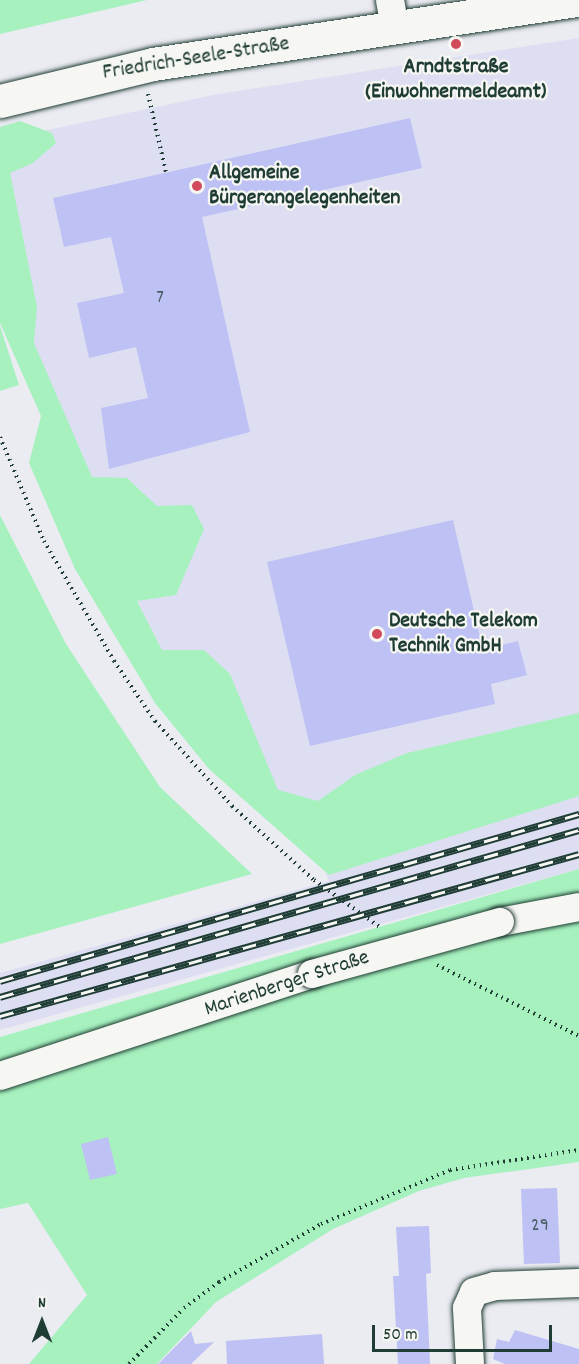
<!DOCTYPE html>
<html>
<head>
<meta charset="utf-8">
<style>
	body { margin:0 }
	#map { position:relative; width:579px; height:1364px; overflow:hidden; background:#ebebf2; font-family:Dekko,sans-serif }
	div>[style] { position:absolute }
	.built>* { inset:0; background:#dedef2 }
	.green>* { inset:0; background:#a7f1bf }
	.building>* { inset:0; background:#bec1f3 }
	.path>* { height:4px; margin-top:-2px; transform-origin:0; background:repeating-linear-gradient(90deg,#1f3d34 0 1.5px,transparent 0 6px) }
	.roads { filter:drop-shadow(0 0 2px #1f3d34) drop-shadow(0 0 2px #1f3d34) }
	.street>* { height:28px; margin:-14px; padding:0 14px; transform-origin:14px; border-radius:14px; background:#f6f6f2 }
	.secondary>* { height:33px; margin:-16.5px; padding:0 16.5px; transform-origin:16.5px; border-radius:16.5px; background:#f6f6f2 }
	.rail>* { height:7px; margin-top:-3.5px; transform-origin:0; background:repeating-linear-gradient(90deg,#f6f6f2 0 14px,#1f3d34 0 28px); box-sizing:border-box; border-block:2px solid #1f3d34 }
	.bridges { filter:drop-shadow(0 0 2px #1f3d34) drop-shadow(0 0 2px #1f3d34) }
	.street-bridge>* { height:28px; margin:-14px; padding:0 14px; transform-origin:14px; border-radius:14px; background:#f6f6f2 }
	.dots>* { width:16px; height:16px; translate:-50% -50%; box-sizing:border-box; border:3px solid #f6f6f2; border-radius:50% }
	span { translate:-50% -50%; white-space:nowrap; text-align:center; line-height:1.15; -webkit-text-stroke:4.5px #f6f6f2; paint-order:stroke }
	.number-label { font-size:20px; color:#475e64 }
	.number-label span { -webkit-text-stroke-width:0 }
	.street-label { font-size:22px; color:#1f3d34 }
	.poi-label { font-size:22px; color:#1f3d34; font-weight:700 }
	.left { translate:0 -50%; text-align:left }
	.north { position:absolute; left:12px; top:1292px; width:60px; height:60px; -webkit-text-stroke:4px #f6f6f2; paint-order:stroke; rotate:0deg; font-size:16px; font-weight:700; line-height:24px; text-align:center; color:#1f3d34 }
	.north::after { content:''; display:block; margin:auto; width:21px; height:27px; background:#1f3d34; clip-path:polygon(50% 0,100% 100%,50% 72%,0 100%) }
	.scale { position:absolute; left:372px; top:1325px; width:180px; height:27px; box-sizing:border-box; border:3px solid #1f3d34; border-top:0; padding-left:8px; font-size:18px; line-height:21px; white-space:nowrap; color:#1f3d34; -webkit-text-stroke:4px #f6f6f2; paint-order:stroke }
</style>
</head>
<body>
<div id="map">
	<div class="built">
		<i style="clip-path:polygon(579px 38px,579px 869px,0 1030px,0 973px,329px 881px,307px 829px,202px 728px,64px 459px,0 208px,0 140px,218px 94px)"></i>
	</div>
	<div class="green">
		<i style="clip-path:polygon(0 0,147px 0,0 34px)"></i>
		<i style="clip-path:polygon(20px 121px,52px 133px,56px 143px,33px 163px,10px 173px,37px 307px,34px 343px,92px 477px,127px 478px,157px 506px,192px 505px,204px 529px,176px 595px,137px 601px,162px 650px,204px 650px,230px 674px,278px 790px,318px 801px,355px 775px,407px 753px,579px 713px,579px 796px,329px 875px,209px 769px,155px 703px,75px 569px,29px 463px,41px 416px,0 323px,0 127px)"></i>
		<i style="clip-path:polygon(0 326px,19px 385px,0 391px)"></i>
		<i style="clip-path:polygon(0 515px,66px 644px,160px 787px,252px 874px,0 944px)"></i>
		<i style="clip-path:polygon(579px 869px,579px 1162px,464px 1178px,419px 1191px,333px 1229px,216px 1302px,157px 1364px,29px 1364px,87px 1295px,28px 1203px,0 1209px,0 1037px)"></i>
	</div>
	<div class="building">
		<i style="clip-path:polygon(410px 118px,422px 168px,202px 217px,250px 432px,109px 469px,101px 408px,148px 398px,136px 347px,89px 358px,77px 303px,124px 293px,111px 237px,64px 247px,53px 198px)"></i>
		<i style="clip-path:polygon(453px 520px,483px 650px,518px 641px,527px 675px,491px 684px,495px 704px,310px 746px,267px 562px)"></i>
		<i style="clip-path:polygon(108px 1137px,117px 1174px,90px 1180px,81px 1144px)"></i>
		<i style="clip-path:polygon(557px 1188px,560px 1263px,524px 1264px,521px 1189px)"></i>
		<i style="clip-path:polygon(429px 1226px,431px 1273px,426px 1274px,430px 1364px,398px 1364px,393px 1276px,399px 1276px,396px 1227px)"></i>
		<i style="clip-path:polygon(515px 1330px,579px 1349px,579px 1364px,505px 1364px,493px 1359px,497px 1339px,509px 1342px)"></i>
		<i style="clip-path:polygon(191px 1331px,195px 1344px,214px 1342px,191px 1364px,158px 1364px)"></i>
		<i style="clip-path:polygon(322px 1334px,324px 1364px,227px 1364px,226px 1341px)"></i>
	</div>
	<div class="path">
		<i style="left:148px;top:94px;width:80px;rotate:77deg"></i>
		<i style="left:0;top:437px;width:113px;rotate:67.1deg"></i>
		<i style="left:44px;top:541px;width:139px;rotate:59.7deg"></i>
		<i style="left:114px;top:661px;width:73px;rotate:55.7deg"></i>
		<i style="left:155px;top:721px;width:115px;rotate:47.8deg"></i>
		<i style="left:232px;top:806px;width:110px;rotate:42.1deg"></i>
		<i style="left:314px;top:880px;width:82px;rotate:35.6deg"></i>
		<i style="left:437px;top:965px;width:159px;rotate:26.6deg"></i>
		<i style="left:129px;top:1364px;width:78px;rotate:-45.5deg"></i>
		<i style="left:184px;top:1308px;width:44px;rotate:-36.6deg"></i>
		<i style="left:219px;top:1282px;width:117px;rotate:-29.6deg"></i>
		<i style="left:321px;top:1224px;width:140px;rotate:-22.7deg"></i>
		<i style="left:450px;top:1170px;width:131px;rotate:-8.8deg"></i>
	</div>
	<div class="roads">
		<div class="street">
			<i style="left:390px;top:0;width:28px;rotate:80deg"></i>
			<i style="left:500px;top:922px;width:80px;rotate:-10.8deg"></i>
			<i style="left:0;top:1076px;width:328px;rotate:-18.1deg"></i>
			<i style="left:470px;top:1364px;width:56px;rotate:-93.1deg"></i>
			<i style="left:467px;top:1308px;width:17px;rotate:-66deg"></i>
			<i style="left:474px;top:1292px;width:22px;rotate:-16deg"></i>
			<i style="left:495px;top:1286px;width:84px;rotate:-2deg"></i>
		</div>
		<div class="secondary">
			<i style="left:0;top:101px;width:157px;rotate:-13.6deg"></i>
			<i style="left:153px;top:64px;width:429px;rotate:-8.6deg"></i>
		</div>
	</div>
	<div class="rail">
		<i style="left:0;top:981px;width:603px;rotate:-16.09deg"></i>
		<i style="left:0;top:997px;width:603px;rotate:-16.09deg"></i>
		<i style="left:0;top:1016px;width:601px;rotate:-15.63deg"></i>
	</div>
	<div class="bridges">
		<div class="street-bridge">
			<i style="left:312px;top:974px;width:195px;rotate:-15.5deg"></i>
		</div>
	</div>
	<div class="dots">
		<i style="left:456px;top:44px;background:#d1495b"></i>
		<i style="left:197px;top:186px;background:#d1495b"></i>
		<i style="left:377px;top:634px;background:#d1495b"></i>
	</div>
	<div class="number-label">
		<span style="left:160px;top:298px">7</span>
		<span style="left:540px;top:1226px">29</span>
	</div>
	<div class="street-label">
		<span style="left:196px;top:59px;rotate:-9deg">Friedrich-Seele-Straße</span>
		<span style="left:287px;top:984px;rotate:-18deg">Marienberger Straße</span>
	</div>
	<div class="poi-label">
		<span style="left:456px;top:80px">Arndtstraße<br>(Einwohnermeldeamt)</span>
		<span class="left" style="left:209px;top:186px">Allgemeine<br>Bürgerangelegenheiten</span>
		<span class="left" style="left:389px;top:634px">Deutsche Telekom<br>Technik GmbH</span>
	</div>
	<div class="north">N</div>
	<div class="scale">50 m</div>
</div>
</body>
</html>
